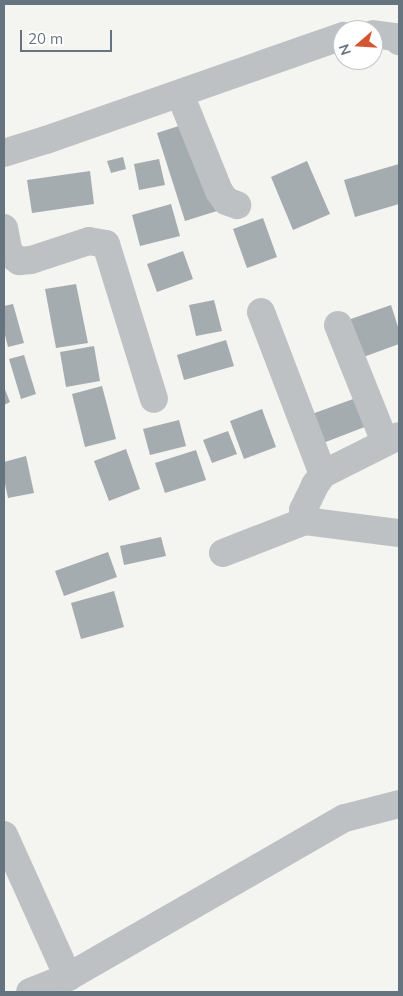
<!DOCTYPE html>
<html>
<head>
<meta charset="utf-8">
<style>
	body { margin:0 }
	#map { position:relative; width:403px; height:996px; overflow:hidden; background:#f4f4f0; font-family:Mulish,sans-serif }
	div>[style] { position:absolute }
	.building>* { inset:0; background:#a4acb0 }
	.minor>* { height:28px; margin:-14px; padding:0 14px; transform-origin:14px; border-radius:14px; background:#bdc1c4 }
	span { translate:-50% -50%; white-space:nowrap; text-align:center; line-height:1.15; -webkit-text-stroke:5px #fff; paint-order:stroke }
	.frame { position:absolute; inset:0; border:5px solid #66747f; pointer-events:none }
	.north { position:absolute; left:333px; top:20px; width:50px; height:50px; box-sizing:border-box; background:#fff; border:1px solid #c2c7cc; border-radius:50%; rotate:251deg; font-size:14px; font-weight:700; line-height:20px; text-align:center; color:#66747f }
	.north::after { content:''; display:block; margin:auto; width:18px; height:22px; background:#d25632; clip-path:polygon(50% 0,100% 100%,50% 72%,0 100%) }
	.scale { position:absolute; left:20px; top:30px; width:92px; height:22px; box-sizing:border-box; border:2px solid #66747f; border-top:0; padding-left:6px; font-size:15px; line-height:18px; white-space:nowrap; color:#66747f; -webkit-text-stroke:4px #fff; paint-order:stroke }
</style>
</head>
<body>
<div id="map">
	<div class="building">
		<i style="clip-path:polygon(188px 123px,217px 211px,185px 221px,157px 133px)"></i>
		<i style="clip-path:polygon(123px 157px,126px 169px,111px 173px,107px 161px)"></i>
		<i style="clip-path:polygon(159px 159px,165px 185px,139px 190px,134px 164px)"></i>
		<i style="clip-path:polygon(307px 161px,330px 214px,293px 230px,271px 177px)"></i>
		<i style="clip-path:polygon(399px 164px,399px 204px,355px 217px,344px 180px)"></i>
		<i style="clip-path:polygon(90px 171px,94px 204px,32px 213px,27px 180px)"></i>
		<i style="clip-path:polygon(171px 204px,180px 236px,140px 246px,132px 215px)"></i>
		<i style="clip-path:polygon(263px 218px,277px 257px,247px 268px,233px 229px)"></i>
		<i style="clip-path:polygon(183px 251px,193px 279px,157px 292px,147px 264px)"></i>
		<i style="clip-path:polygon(76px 284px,88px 343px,56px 348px,45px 289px)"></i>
		<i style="clip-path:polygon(214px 300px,222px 331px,196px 336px,189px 305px)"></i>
		<i style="clip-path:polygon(13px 304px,24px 343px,8px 347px,4px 331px,4px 306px)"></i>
		<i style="clip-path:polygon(391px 305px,399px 330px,399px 344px,358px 359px,345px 321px)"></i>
		<i style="clip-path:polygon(226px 340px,234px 366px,184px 380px,177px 355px)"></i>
		<i style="clip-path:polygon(94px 346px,100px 381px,66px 387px,60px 352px)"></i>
		<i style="clip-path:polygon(24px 355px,36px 394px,21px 399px,9px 359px)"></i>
		<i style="clip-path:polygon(102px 386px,116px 439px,85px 447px,72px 394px)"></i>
		<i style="clip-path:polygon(4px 387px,10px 402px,4px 405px)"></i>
		<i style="clip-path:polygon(364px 395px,375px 423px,323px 443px,312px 414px)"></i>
		<i style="clip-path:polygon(262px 409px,276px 447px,244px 459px,230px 421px)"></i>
		<i style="clip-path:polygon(179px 420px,186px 446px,150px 455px,143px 429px)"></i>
		<i style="clip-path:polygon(228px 431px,237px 454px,212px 463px,203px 440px)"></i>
		<i style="clip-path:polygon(126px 449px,140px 489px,109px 501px,94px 461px)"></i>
		<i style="clip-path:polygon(196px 450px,206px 480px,165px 493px,155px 463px)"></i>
		<i style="clip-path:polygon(26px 456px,34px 493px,8px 498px,4px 479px,4px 462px)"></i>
		<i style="clip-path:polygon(161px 537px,166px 556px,124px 565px,120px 546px)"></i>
		<i style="clip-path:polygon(108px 552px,117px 577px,64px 596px,55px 571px)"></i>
		<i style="clip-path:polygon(114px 591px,124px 627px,81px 639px,71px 603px)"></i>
	</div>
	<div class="minor">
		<i style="left:373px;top:34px;width:22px;rotate:8deg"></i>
		<i style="left:395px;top:37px;width:6px;rotate:45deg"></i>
		<i style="left:180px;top:94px;width:105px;rotate:68.1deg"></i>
		<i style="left:219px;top:191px;width:12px;rotate:55deg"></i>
		<i style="left:226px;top:201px;width:12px;rotate:20deg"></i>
		<i style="left:4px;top:153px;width:44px;rotate:-17.2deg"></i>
		<i style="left:46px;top:140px;width:315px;rotate:-19.3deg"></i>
		<i style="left:4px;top:228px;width:25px;rotate:79deg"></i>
		<i style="left:9px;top:253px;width:13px;rotate:39deg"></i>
		<i style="left:19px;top:261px;width:12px;rotate:-5deg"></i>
		<i style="left:31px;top:260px;width:61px;rotate:-18.1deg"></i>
		<i style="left:89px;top:241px;width:17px;rotate:10deg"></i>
		<i style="left:106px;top:244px;width:162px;rotate:72.8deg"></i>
		<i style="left:261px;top:312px;width:173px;rotate:69.1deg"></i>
		<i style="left:338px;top:325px;width:126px;rotate:68.1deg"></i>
		<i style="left:305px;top:521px;width:11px;rotate:-100deg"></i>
		<i style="left:303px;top:510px;width:28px;rotate:-64deg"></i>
		<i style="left:315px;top:485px;width:14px;rotate:-54deg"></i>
		<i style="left:323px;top:474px;width:85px;rotate:-26.6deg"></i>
		<i style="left:223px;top:553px;width:88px;rotate:-21.3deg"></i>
		<i style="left:305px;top:521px;width:95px;rotate:7.3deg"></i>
		<i style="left:4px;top:835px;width:156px;rotate:65.7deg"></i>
		<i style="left:30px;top:992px;width:41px;rotate:-21.5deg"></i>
		<i style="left:68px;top:977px;width:319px;rotate:-29.9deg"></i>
		<i style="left:345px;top:818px;width:56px;rotate:-14.5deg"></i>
	</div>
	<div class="frame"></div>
	<div class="north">N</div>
	<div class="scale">20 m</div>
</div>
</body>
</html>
